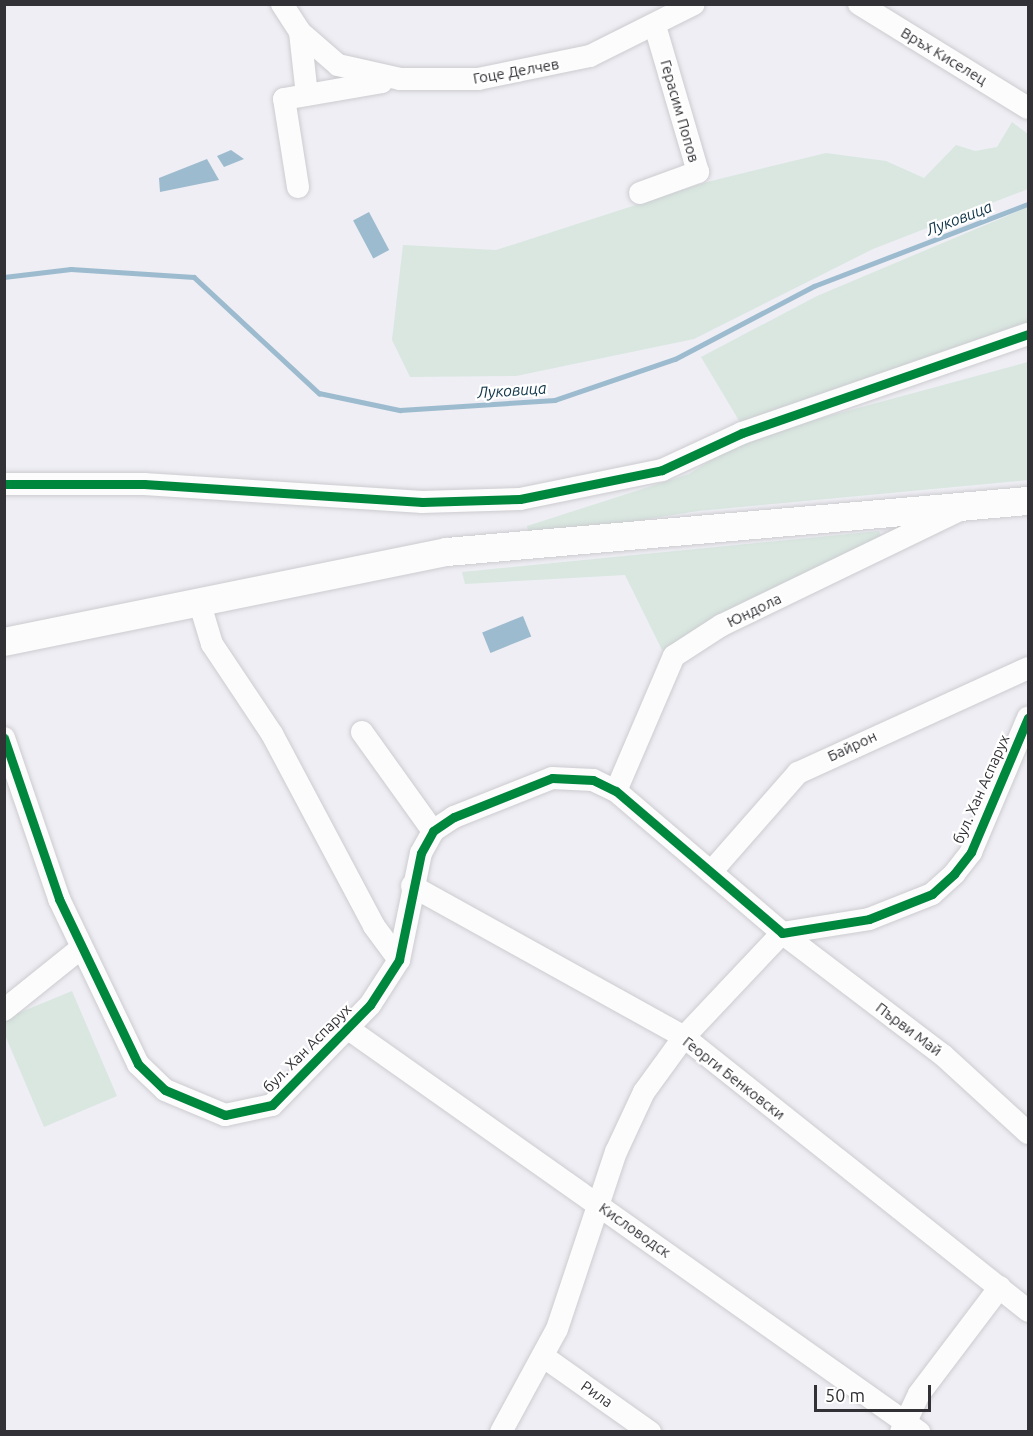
<!DOCTYPE html>
<html>
<head>
<meta charset="utf-8">
<style>
	body { margin:0 }
	#map { position:relative; width:1033px; height:1436px; overflow:hidden; background:#eeeef4; font-family:Ubuntu,sans-serif }
	div>[style] { position:absolute }
	.green>* { inset:0; background:#d9e7e0 }
	.water>* { inset:0; background:#9dbbce; transform-origin:0 0 }
	.stream>* { height:4.5px; margin:-2.25px; padding:0 2.25px; transform-origin:2.25px; border-radius:2.25px; background:#9dbbce }
	.roads { filter:drop-shadow(0 0 2px #ccccd0) drop-shadow(0 0 2px #ccccd0) }
	.minor>* { height:22px; margin:-11px; padding:0 11px; transform-origin:11px; border-radius:11px; background:#fcfcfd }
	.major>* { height:28px; margin:-14px; padding:0 14px; transform-origin:14px; border-radius:14px; background:#fcfcfd }
	.cycleway>* { height:9px; margin:-4.5px; padding:0 4.5px; transform-origin:4.5px; border-radius:4.5px; background:#00873e }
	span { translate:-50% -50%; white-space:nowrap; text-align:center; line-height:1.15; -webkit-text-stroke:4.5px #fff; paint-order:stroke }
	.street-label { font-size:15px; color:#313136 }
	.water-label { font-size:16px; color:#12374a; font-style:italic }
	.frame { position:absolute; inset:0; border:6px solid #313136; pointer-events:none }
	.scale { position:absolute; left:814px; top:1385px; width:117px; height:27px; box-sizing:border-box; border:3px solid #313136; border-top:0; padding-left:8px; font-size:18px; line-height:21px; white-space:nowrap; color:#313136; -webkit-text-stroke:4px #fff; paint-order:stroke }
</style>
</head>
<body>
<div id="map">
	<div class="green">
		<i style="clip-path:polygon(1012px 122px,1028px 134px,1028px 189px,873px 249px,694px 339px,516px 376px,410px 377px,392px 340px,403px 245px,496px 250px,707px 182px,826px 153px,886px 161px,924px 178px,956px 145px,975px 151px,997px 147px)"></i>
		<i style="clip-path:polygon(1028px 207px,1028px 328px,741px 424px,701px 357px,817px 296px)"></i>
		<i style="clip-path:polygon(1028px 362px,1028px 480px,698px 511px,529px 538px,527px 526px,689px 474px,747px 438px)"></i>
		<i style="clip-path:polygon(879px 531px,885px 545px,665px 656px,625px 575px,465px 584px,462px 572px)"></i>
		<i style="clip-path:polygon(72px 991px,117px 1096px,44px 1127px,5px 1035px,4px 1019px)"></i>
	</div>
	<div class="water">
		<i style="clip-path:polygon(231px 150px,244px 159px,224px 167px,217px 156px)"></i>
		<i style="clip-path:polygon(207px 159px,219px 180px,160px 192px,159px 178px)"></i>
		<i style="left:369px;top:212px;width:43px;height:18px;rotate:62deg"></i>
		<i style="left:523px;top:616px;width:22px;height:44px;rotate:68deg"></i>
	</div>
	<div class="stream">
		<i style="left:4px;top:277px;width:67px;rotate:-6.8deg"></i>
		<i style="left:71px;top:269px;width:123px;rotate:3.7deg"></i>
		<i style="left:194px;top:277px;width:171px;rotate:42.9deg"></i>
		<i style="left:319px;top:393px;width:83px;rotate:11.9deg"></i>
		<i style="left:400px;top:410px;width:155px;rotate:-3.7deg"></i>
		<i style="left:555px;top:400px;width:127px;rotate:-18.9deg"></i>
		<i style="left:675px;top:359px;width:157px;rotate:-27.7deg"></i>
		<i style="left:814px;top:286px;width:229px;rotate:-21deg"></i>
	</div>
	<div class="roads">
		<div class="minor">
			<i style="left:282px;top:4px;width:33px;rotate:57deg"></i>
			<i style="left:300px;top:32px;width:50px;rotate:41deg"></i>
			<i style="left:338px;top:65px;width:64px;rotate:12.7deg"></i>
			<i style="left:400px;top:79px;width:78px"></i>
			<i style="left:478px;top:79px;width:114px;rotate:-11.6deg"></i>
			<i style="left:590px;top:56px;width:116px;rotate:-26.6deg"></i>
			<i style="left:859px;top:4px;width:198px;rotate:31.6deg"></i>
			<i style="left:300px;top:32px;width:63px;rotate:83.7deg"></i>
			<i style="left:298px;top:187px;width:89px;rotate:-99deg"></i>
			<i style="left:284px;top:99px;width:99px;rotate:-9.8deg"></i>
			<i style="left:640px;top:193px;width:62px;rotate:-19.9deg"></i>
			<i style="left:698px;top:172px;width:152px;rotate:-106.4deg"></i>
			<i style="left:4px;top:484px;width:140px"></i>
			<i style="left:144px;top:484px;width:279px;rotate:3.7deg"></i>
			<i style="left:422px;top:502px;width:98px;rotate:-1.8deg"></i>
			<i style="left:520px;top:499px;width:145px;rotate:-11.5deg"></i>
			<i style="left:662px;top:470px;width:88px;rotate:-24.8deg"></i>
			<i style="left:742px;top:433px;width:303px;rotate:-19.1deg"></i>
			<i style="left:199px;top:601px;width:45px;rotate:73.2deg"></i>
			<i style="left:212px;top:644px;width:108px;rotate:56.3deg"></i>
			<i style="left:272px;top:734px;width:217px;rotate:62deg"></i>
			<i style="left:374px;top:926px;width:42px;rotate:53.7deg"></i>
			<i style="left:362px;top:732px;width:122px;rotate:54.4deg"></i>
			<i style="left:4px;top:738px;width:170px;rotate:71.1deg"></i>
			<i style="left:59px;top:899px;width:183px;rotate:64.4deg"></i>
			<i style="left:138px;top:1064px;width:37px;rotate:44deg"></i>
			<i style="left:165px;top:1090px;width:65px;rotate:22.6deg"></i>
			<i style="left:225px;top:1115px;width:48px;rotate:-12deg"></i>
			<i style="left:272px;top:1105px;width:140px;rotate:-45.6deg"></i>
			<i style="left:370px;top:1005px;width:54px;rotate:-57.2deg"></i>
			<i style="left:399px;top:960px;width:109px;rotate:-78.4deg"></i>
			<i style="left:421px;top:853px;width:25px;rotate:-61deg"></i>
			<i style="left:433px;top:831px;width:25px;rotate:-34deg"></i>
			<i style="left:454px;top:817px;width:105px;rotate:-21.7deg"></i>
			<i style="left:552px;top:778px;width:41px;rotate:2.8deg"></i>
			<i style="left:593px;top:780px;width:25px;rotate:26deg"></i>
			<i style="left:616px;top:791px;width:218px;rotate:40.5deg"></i>
			<i style="left:782px;top:933px;width:88px;rotate:-9.1deg"></i>
			<i style="left:869px;top:919px;width:68px;rotate:-21.6deg"></i>
			<i style="left:932px;top:894px;width:30px;rotate:-42deg"></i>
			<i style="left:954px;top:874px;width:28px;rotate:-52deg"></i>
			<i style="left:971px;top:852px;width:146px;rotate:-67deg"></i>
			<i style="left:616px;top:791px;width:147px;rotate:-66.8deg"></i>
			<i style="left:674px;top:656px;width:57px;rotate:-32.9deg"></i>
			<i style="left:722px;top:625px;width:262px;rotate:-25.8deg"></i>
			<i style="left:711px;top:872px;width:132px;rotate:-48.7deg"></i>
			<i style="left:798px;top:773px;width:253px;rotate:-24.5deg"></i>
			<i style="left:412px;top:886px;width:311px;rotate:29deg"></i>
			<i style="left:684px;top:1037px;width:440px;rotate:38.5deg"></i>
			<i style="left:4px;top:1010px;width:99px;rotate:-38.8deg"></i>
			<i style="left:350px;top:1030px;width:697px;rotate:35.24deg"></i>
			<i style="left:544px;top:1357px;width:130px;rotate:35.3deg"></i>
			<i style="left:501px;top:1432px;width:117px;rotate:-61.5deg"></i>
			<i style="left:557px;top:1329px;width:187px;rotate:-71.6deg"></i>
			<i style="left:616px;top:1152px;width:66px;rotate:-65deg"></i>
			<i style="left:644px;top:1092px;width:68px;rotate:-54deg"></i>
			<i style="left:684px;top:1037px;width:143px;rotate:-46.7deg"></i>
			<i style="left:782px;top:933px;width:203px;rotate:37.2deg"></i>
			<i style="left:944px;top:1056px;width:114px;rotate:42.5deg"></i>
			<i style="left:901px;top:1432px;width:42px;rotate:-64.7deg"></i>
			<i style="left:919px;top:1394px;width:134px;rotate:-52.9deg"></i>
		</div>
		<div class="major">
			<i style="left:4px;top:642px;width:452px;rotate:-11.5deg"></i>
			<i style="left:447px;top:552px;width:583px;rotate:-5.02deg"></i>
		</div>
	</div>
	<div class="cycleway">
		<i style="left:4px;top:484px;width:140px"></i>
		<i style="left:144px;top:484px;width:279px;rotate:3.7deg"></i>
		<i style="left:422px;top:502px;width:98px;rotate:-1.8deg"></i>
		<i style="left:520px;top:499px;width:145px;rotate:-11.5deg"></i>
		<i style="left:662px;top:470px;width:88px;rotate:-24.8deg"></i>
		<i style="left:742px;top:433px;width:303px;rotate:-19.1deg"></i>
		<i style="left:4px;top:738px;width:170px;rotate:71.1deg"></i>
		<i style="left:59px;top:899px;width:183px;rotate:64.4deg"></i>
		<i style="left:138px;top:1064px;width:37px;rotate:44deg"></i>
		<i style="left:165px;top:1090px;width:65px;rotate:22.6deg"></i>
		<i style="left:225px;top:1115px;width:48px;rotate:-12deg"></i>
		<i style="left:272px;top:1105px;width:140px;rotate:-45.6deg"></i>
		<i style="left:370px;top:1005px;width:54px;rotate:-57.2deg"></i>
		<i style="left:399px;top:960px;width:109px;rotate:-78.4deg"></i>
		<i style="left:421px;top:853px;width:25px;rotate:-61deg"></i>
		<i style="left:433px;top:831px;width:25px;rotate:-34deg"></i>
		<i style="left:454px;top:817px;width:105px;rotate:-21.7deg"></i>
		<i style="left:552px;top:778px;width:41px;rotate:2.8deg"></i>
		<i style="left:593px;top:780px;width:25px;rotate:26deg"></i>
		<i style="left:616px;top:791px;width:218px;rotate:40.5deg"></i>
		<i style="left:782px;top:933px;width:88px;rotate:-9.1deg"></i>
		<i style="left:869px;top:919px;width:68px;rotate:-21.6deg"></i>
		<i style="left:932px;top:894px;width:30px;rotate:-42deg"></i>
		<i style="left:954px;top:874px;width:28px;rotate:-52deg"></i>
		<i style="left:971px;top:852px;width:146px;rotate:-67deg"></i>
	</div>
	<div class="street-label">
		<span style="left:944px;top:56px;rotate:31deg">Връх Киселец</span>
		<span style="left:516px;top:71px;rotate:-10deg">Гоце Делчев</span>
		<span style="left:680px;top:111px;rotate:74deg">Герасим Попов</span>
		<span style="left:754px;top:610px;rotate:-26deg">Юндола</span>
		<span style="left:852px;top:746px;rotate:-25deg">Байрон</span>
		<span style="left:981px;top:789px;rotate:-66deg">бул. Хан Аспарух</span>
		<span style="left:909px;top:1029px;rotate:37deg">Първи Май</span>
		<span style="left:307px;top:1048px;rotate:-45deg">бул. Хан Аспарух</span>
		<span style="left:734px;top:1078px;rotate:38deg">Георги Бенковски</span>
		<span style="left:635px;top:1230px;rotate:35deg">Кисловодск</span>
		<span style="left:597px;top:1394px;rotate:35deg">Рила</span>
	</div>
	<div class="water-label">
		<span style="left:959px;top:218px;rotate:-21deg">Луковица</span>
		<span style="left:512px;top:390px;rotate:-4deg">Луковица</span>
	</div>
	<div class="frame"></div>
	<div class="scale">50 m</div>
</div>
</body>
</html>
